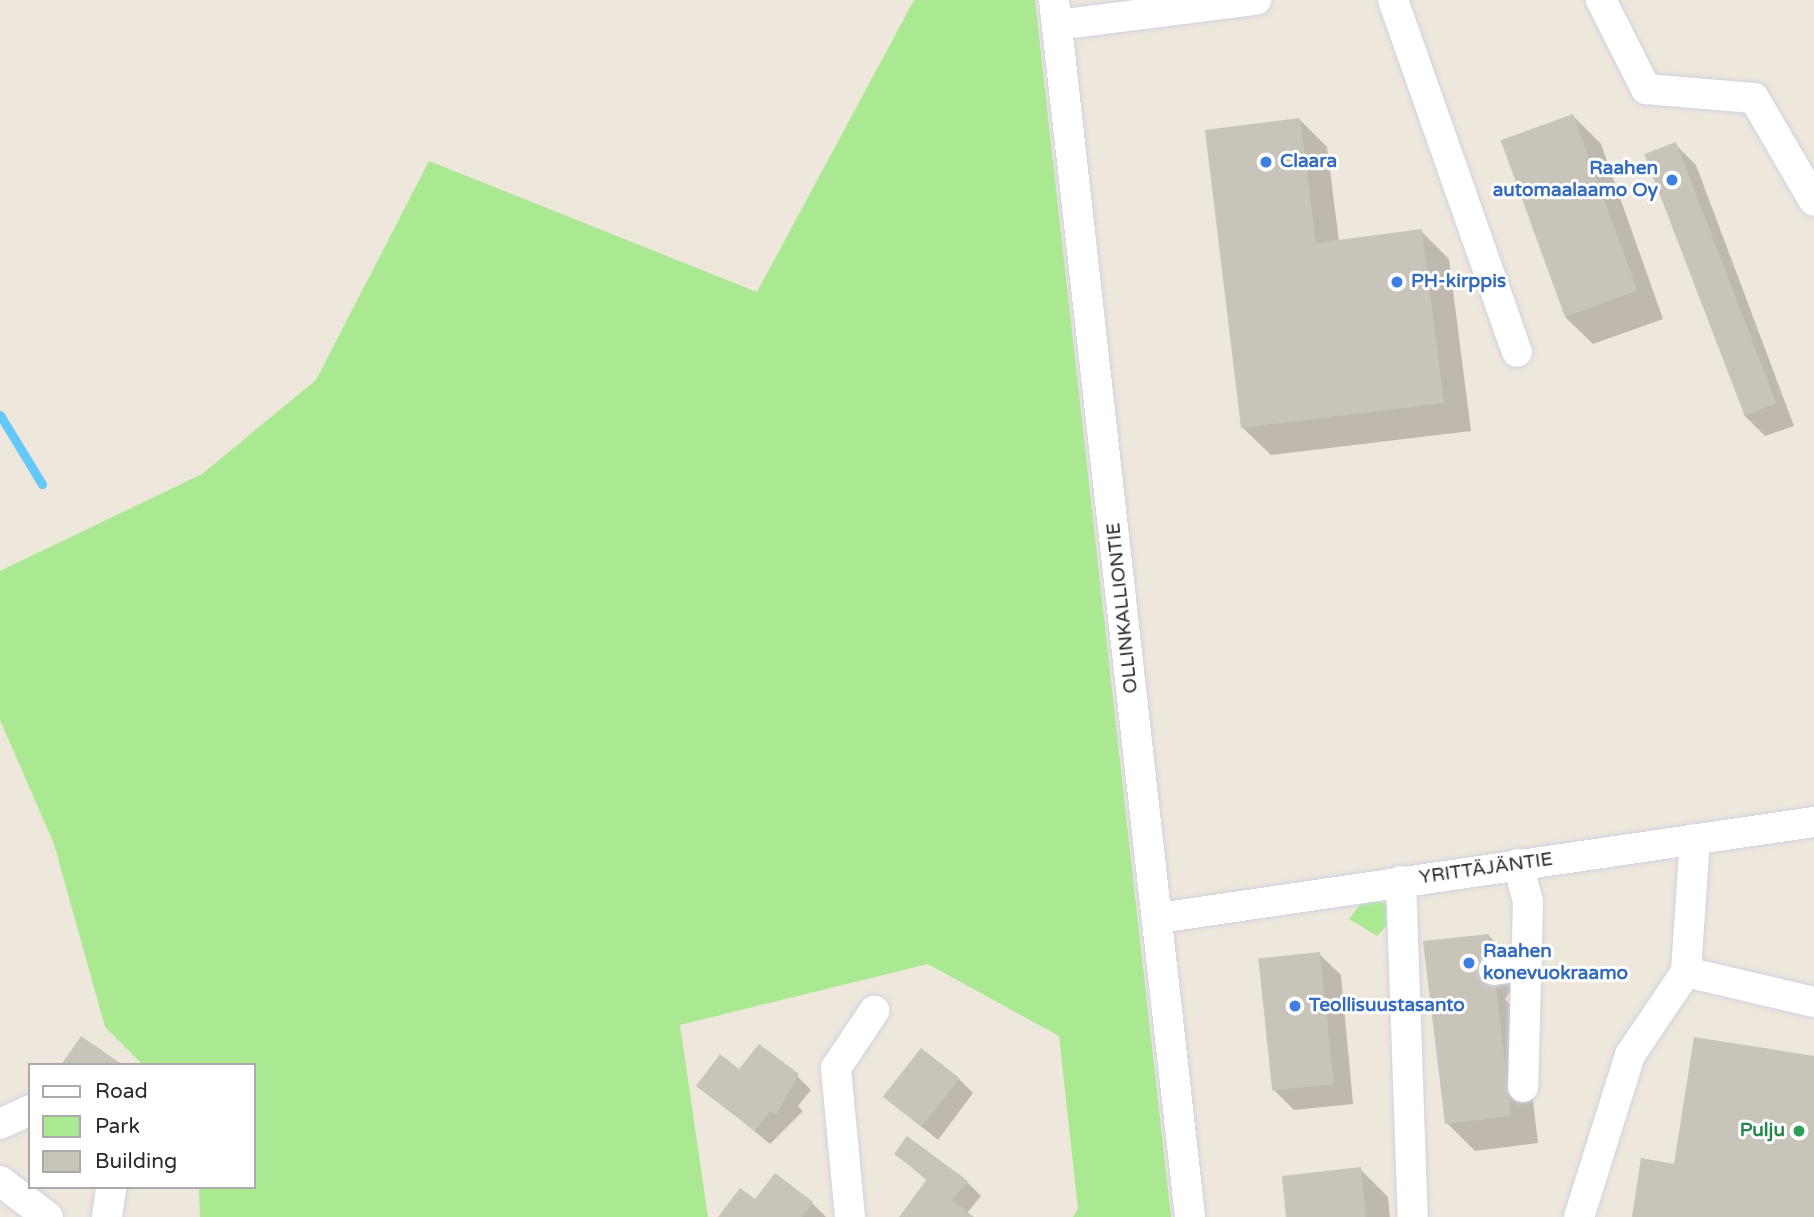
<!DOCTYPE html>
<html>
<head>
<meta charset="utf-8">
<style>
	body { margin:0 }
	#map { position:relative; width:1814px; height:1217px; overflow:hidden; background:#eee7db; font-family:"Varela Round",sans-serif }
	div>[style] { position:absolute }
	.green>* { inset:0; background:#aae992 }
	.shadow>* { inset:0; background:#0003 }
	.stream>* { height:9px; margin:-4.5px; padding:0 4.5px; transform-origin:4.5px; border-radius:4.5px; background:#64c8f9 }
	.building>* { inset:0; background:#c9c4ba; transform-origin:0 0 }
	.roads { filter:drop-shadow(0 0 2px #d0d2e4) drop-shadow(0 0 2px #d0d2e4) }
	.minor>* { height:30px; margin:-15px; padding:0 15px; transform-origin:15px; border-radius:15px; background:#fff }
	.dots>* { width:19px; height:19px; translate:-50% -50%; box-sizing:border-box; border:4px solid #fff; border-radius:50% }
	span { translate:-50% -50%; white-space:nowrap; text-align:center; line-height:1.15; -webkit-text-stroke:6px #fff; paint-order:stroke }
	.shop-label { font-size:19px; color:#366cbe; font-weight:700 }
	.left { translate:0 -50%; text-align:left }
	.right { translate:-100% -50%; text-align:right }
	.street-label { font-size:19px; color:#2a2a2a }
	.leisure-label { font-size:19px; color:#27864d; font-weight:700 }
	.legend { position:absolute; left:28px; top:1063px; width:228px; height:126px; box-sizing:border-box; background:#fff; border:2px solid #aaa; margin:0; padding:9px 12px; list-style:none; font-size:21px; color:#2a2a2a }
	.legend li { display:flex; align-items:center; gap:14px; height:35px }
	.legend b { width:35px; border:2px solid #aaa }
</style>
</head>
<body>
<div id="map">
	<div class="green">
		<i style="clip-path:polygon(914px 0,1035px 0,1171px 1217px,1073px 1217px,1078px 1209px,1059px 1036px,928px 964px,680px 1025px,708px 1217px,200px 1217px,199px 1187px,254px 1187px,254px 1065px,143px 1065px,105px 1027px,54px 844px,0 720px,0 571px,202px 474px,316px 380px,429px 161px,757px 292px)"></i>
		<i style="clip-path:polygon(1375px 900px,1387px 904px,1393px 919px,1377px 936px,1349px 919px,1361px 903px)"></i>
	</div>
	<div class="shadow">
		<i style="clip-path:polygon(1573px 116px,1601px 144px,1663px 319px,1593px 344px,1565px 317px)"></i>
		<i style="clip-path:polygon(1299px 119px,1327px 147px,1339px 241px,1421px 231px,1449px 259px,1471px 431px,1271px 455px,1243px 428px)"></i>
		<i style="clip-path:polygon(1675px 144px,1696px 165px,1794px 426px,1765px 436px,1744px 415px)"></i>
		<i style="clip-path:polygon(1488px 935px,1516px 963px,1518px 981px,1505px 999px,1523px 1017px,1538px 1143px,1475px 1151px,1447px 1123px,1425px 943px)"></i>
		<i style="clip-path:polygon(1319px 954px,1341px 975px,1353px 1104px,1294px 1110px,1273px 1089px)"></i>
		<i style="clip-path:polygon(740px 1072px,797px 1076px,811px 1090px,798px 1106px,803px 1111px,770px 1144px,698px 1085px)"></i>
		<i style="clip-path:polygon(959px 1079px,973px 1093px,938px 1140px,886px 1098px)"></i>
		<i style="clip-path:polygon(896px 1154px,967px 1182px,981px 1196px,967px 1213px,971px 1217px,915px 1217px,928px 1181px)"></i>
		<i style="clip-path:polygon(1360px 1169px,1388px 1197px,1390px 1217px,1288px 1217px)"></i>
		<i style="clip-path:polygon(755px 1201px,812px 1203px,826px 1217px,721px 1217px)"></i>
	</div>
	<div class="stream">
		<i style="left:0;top:415px;width:81px;rotate:58.7deg"></i>
	</div>
	<div class="building">
		<i style="left:1573px;top:114px;width:188px;height:77px;rotate:70deg"></i>
		<i style="clip-path:polygon(1300px 118px,1316px 243px,1422px 229px,1444px 403px,1241px 428px,1205px 130px)"></i>
		<i style="left:1676px;top:142px;width:280px;height:34px;rotate:69deg"></i>
		<i style="clip-path:polygon(1489px 934px,1491px 953px,1477px 972px,1496px 987px,1511px 1116px,1445px 1124px,1423px 941px)"></i>
		<i style="left:1320px;top:952px;width:133px;height:62px;rotate:84deg"></i>
		<i style="clip-path:polygon(81px 1036px,123px 1065px,61px 1065px)"></i>
		<i style="clip-path:polygon(1694px 1037px,1814px 1056px,1814px 1217px,1632px 1217px,1641px 1158px,1674px 1164px)"></i>
		<i style="clip-path:polygon(759px 1044px,799px 1074px,776px 1115px,770px 1111px,755px 1131px,696px 1086px,720px 1054px,739px 1069px)"></i>
		<i style="left:921px;top:1048px;width:49px;height:62px;rotate:38deg"></i>
		<i style="clip-path:polygon(907px 1136px,968px 1181px,952px 1200px,974px 1217px,899px 1217px,927px 1179px,894px 1154px)"></i>
		<i style="clip-path:polygon(1361px 1167px,1366px 1217px,1286px 1217px,1282px 1176px)"></i>
		<i style="clip-path:polygon(775px 1173px,813px 1202px,802px 1217px,718px 1217px,740px 1188px,755px 1199px)"></i>
	</div>
	<div class="roads">
		<div class="minor">
			<i style="left:1054px;top:0;width:1225px;rotate:83.62deg"></i>
			<i style="left:1393px;top:0;width:373px;rotate:70.6deg"></i>
			<i style="left:1601px;top:0;width:100px;rotate:63.2deg"></i>
			<i style="left:1646px;top:89px;width:108px;rotate:4.8deg"></i>
			<i style="left:1754px;top:98px;width:119px;rotate:59.8deg"></i>
			<i style="left:1057px;top:25px;width:201px;rotate:-7.2deg"></i>
			<i style="left:1695px;top:839px;width:133px;rotate:93.9deg"></i>
			<i style="left:1686px;top:972px;width:131px;rotate:13.2deg"></i>
			<i style="left:1518px;top:864px;width:39px;rotate:75deg"></i>
			<i style="left:1528px;top:902px;width:185px;rotate:91.5deg"></i>
			<i style="left:1401px;top:881px;width:336px;rotate:88deg"></i>
			<i style="left:1159px;top:918px;width:662px;rotate:-8.34deg"></i>
			<i style="left:1494px;top:970px;width:33px;rotate:-9deg"></i>
			<i style="left:0;top:1124px;width:33px;rotate:-25deg"></i>
			<i style="left:0;top:1181px;width:60px;rotate:36.9deg"></i>
			<i style="left:107px;top:1217px;width:30px;rotate:-82deg"></i>
			<i style="left:850px;top:1217px;width:150px;rotate:-95.4deg"></i>
			<i style="left:836px;top:1068px;width:69px;rotate:-56.3deg"></i>
			<i style="left:1579px;top:1217px;width:170px;rotate:-72.5deg"></i>
			<i style="left:1630px;top:1055px;width:100px;rotate:-56deg"></i>
		</div>
	</div>
	<div class="dots">
		<i style="left:1266px;top:162px;background:#3f7fe0"></i>
		<i style="left:1672px;top:180px;background:#3f7fe0"></i>
		<i style="left:1397px;top:282px;background:#3f7fe0"></i>
		<i style="left:1469px;top:963px;background:#3f7fe0"></i>
		<i style="left:1295px;top:1006px;background:#3f7fe0"></i>
		<i style="left:1799px;top:1131px;background:#2e9e5b"></i>
	</div>
	<div class="shop-label">
		<span class="left" style="left:1280px;top:162px">Claara</span>
		<span class="right" style="left:1658px;top:180px">Raahen<br>automaalaamo Oy</span>
		<span class="left" style="left:1411px;top:282px">PH-kirppis</span>
		<span class="left" style="left:1483px;top:963px">Raahen<br>konevuokraamo</span>
		<span class="left" style="left:1309px;top:1006px">Teollisuustasanto</span>
	</div>
	<div class="street-label">
		<span style="left:1123px;top:608px;rotate:-96deg">OLLINKALLIONTIE</span>
		<span style="left:1486px;top:869px;rotate:-8deg">YRITTÄJÄNTIE</span>
	</div>
	<div class="leisure-label">
		<span class="right" style="left:1785px;top:1131px">Pulju</span>
	</div>
	<ul class="legend">
	<li><b style="height:9px;background:#fff"></b>Road</li>
	<li><b style="height:19px;background:#aae992"></b>Park</li>
	<li><b style="height:19px;background:#c9c4ba"></b>Building</li>
	</ul>
</div>
</body>
</html>
